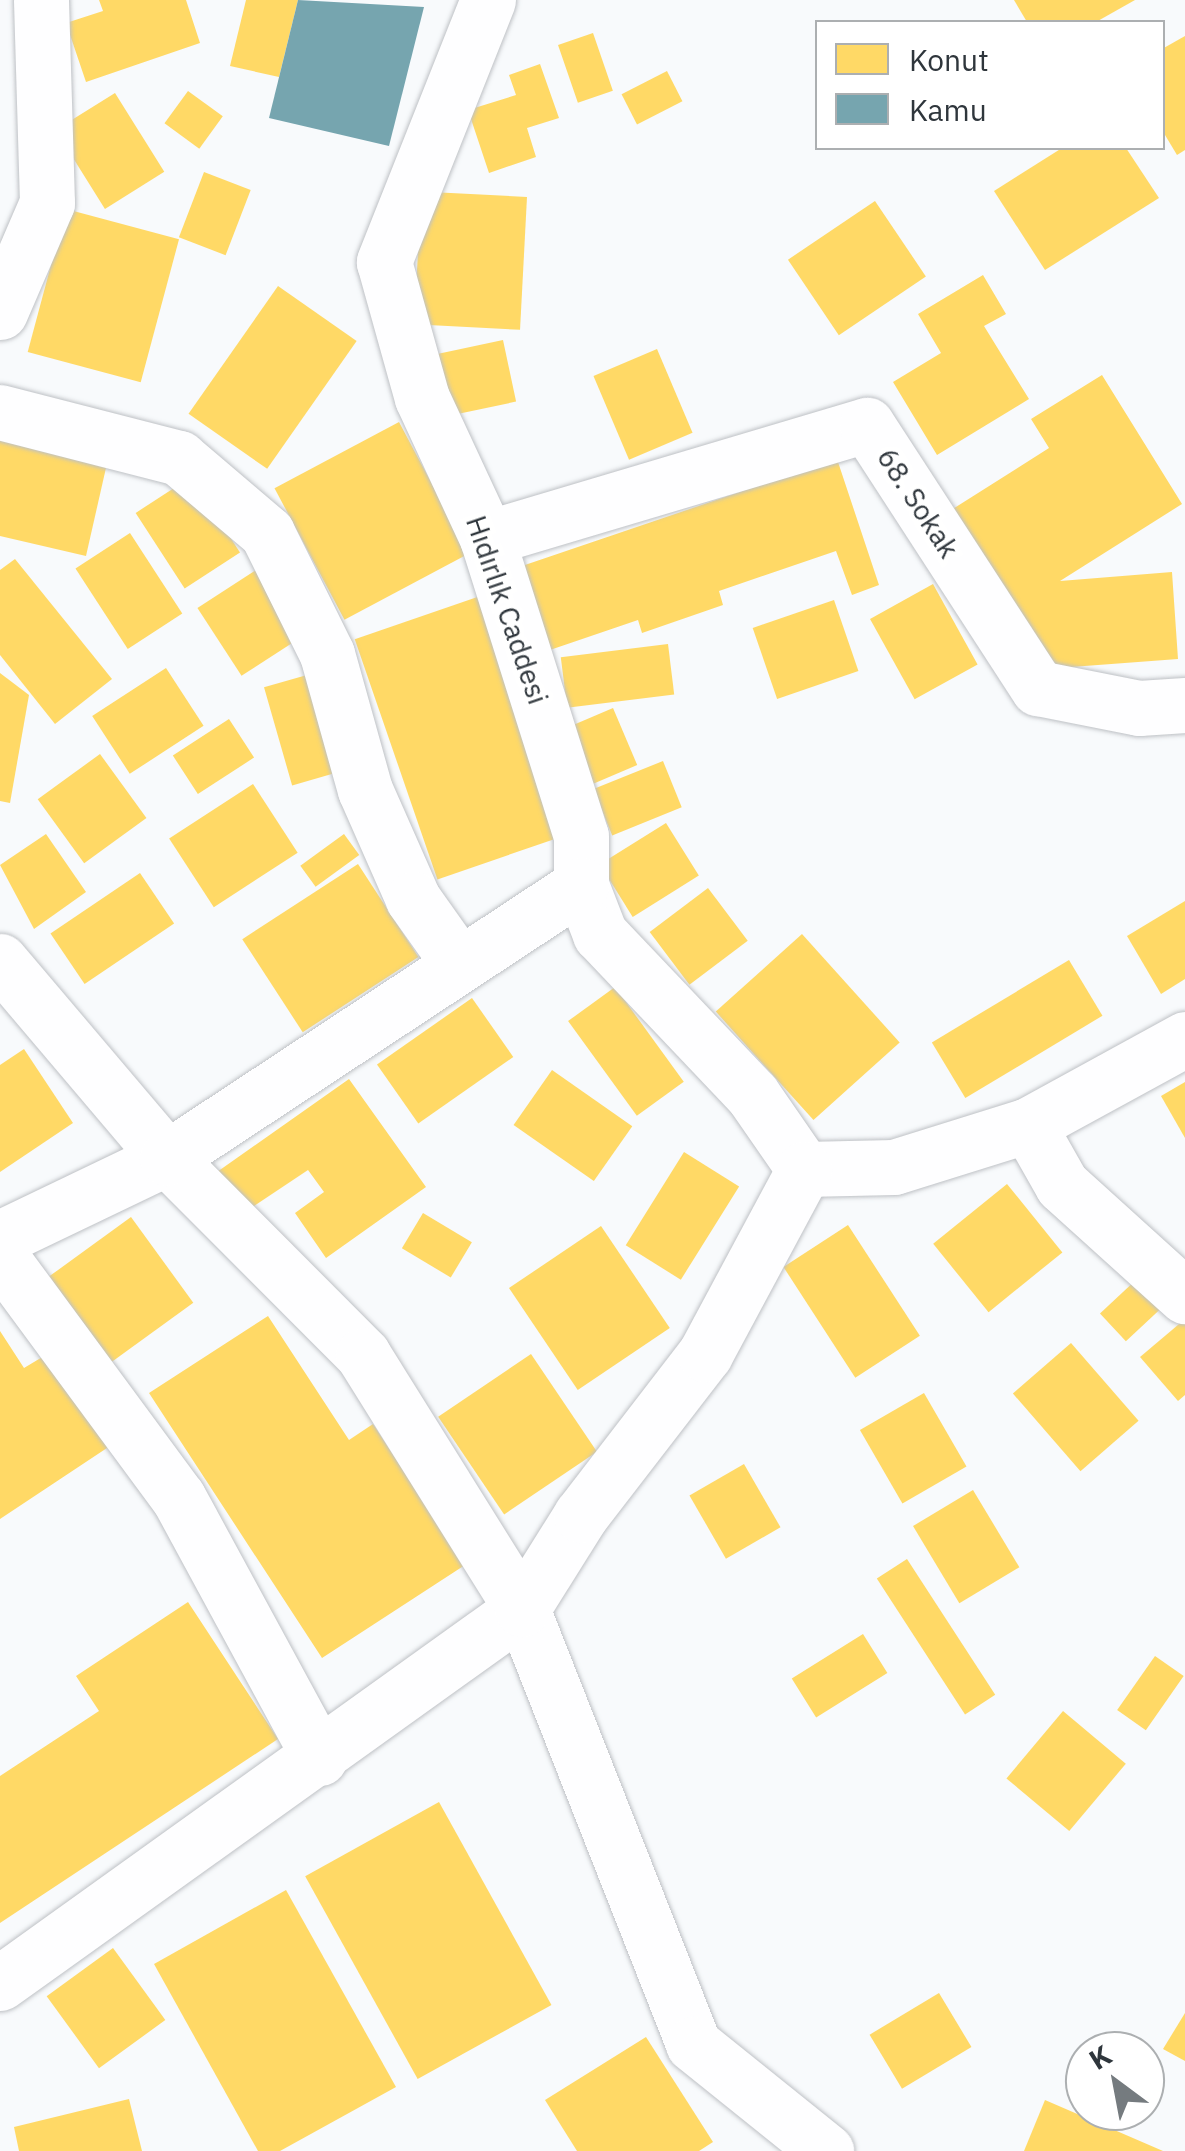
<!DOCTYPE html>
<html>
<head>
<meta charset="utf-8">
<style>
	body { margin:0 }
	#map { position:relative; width:1185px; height:2151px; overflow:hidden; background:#f8fafc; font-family:"IBM Plex Sans",sans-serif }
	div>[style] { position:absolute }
	.homes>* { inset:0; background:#ffd966; transform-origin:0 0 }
	.public>* { inset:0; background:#76a5af }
	.roads { filter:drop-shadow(0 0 2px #bec1c5) drop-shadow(0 0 2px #bec1c5) }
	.street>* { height:55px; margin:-27.5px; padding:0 27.5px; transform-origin:27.5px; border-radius:27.5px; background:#fefeff }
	span { translate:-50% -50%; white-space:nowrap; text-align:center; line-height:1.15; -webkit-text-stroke:10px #fff; paint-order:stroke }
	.street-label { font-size:28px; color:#2f363c }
	.legend { position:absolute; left:815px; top:20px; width:350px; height:130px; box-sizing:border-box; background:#fff; border:2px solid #acafb1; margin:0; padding:12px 18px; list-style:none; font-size:30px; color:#2f363c }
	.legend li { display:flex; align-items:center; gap:20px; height:50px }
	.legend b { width:50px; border:2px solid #acafb1 }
	.north { position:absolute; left:1065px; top:2031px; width:100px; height:100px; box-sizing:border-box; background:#fff; border:2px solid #acafb1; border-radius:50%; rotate:328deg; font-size:28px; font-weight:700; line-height:40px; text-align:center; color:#2f363c }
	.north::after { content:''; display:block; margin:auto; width:35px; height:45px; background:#757b7f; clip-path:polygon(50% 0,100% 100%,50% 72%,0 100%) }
</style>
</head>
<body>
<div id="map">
	<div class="homes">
		<i style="clip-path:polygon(99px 0,186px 0,200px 43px,86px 82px,66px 23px,103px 11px)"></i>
		<i style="clip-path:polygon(246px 0,298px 0,279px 77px,230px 66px)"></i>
		<i style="clip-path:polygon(1014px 0,1135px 0,1096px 22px,1027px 22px)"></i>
		<i style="left:593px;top:33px;width:61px;height:37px;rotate:71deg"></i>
		<i style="clip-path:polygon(1185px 36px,1185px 150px,1177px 155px,1162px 130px,1162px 49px)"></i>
		<i style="clip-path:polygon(540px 64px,559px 118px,527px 128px,536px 157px,489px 173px,468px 110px,516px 95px,509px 75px)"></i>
		<i style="left:667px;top:71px;width:34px;height:51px;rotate:63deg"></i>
		<i style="left:188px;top:91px;width:43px;height:40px;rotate:36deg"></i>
		<i style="left:115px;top:93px;width:93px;height:70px;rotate:58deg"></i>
		<i style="clip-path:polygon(1062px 148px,1126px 148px,1159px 198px,1045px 270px,994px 191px)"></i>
		<i style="left:204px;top:172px;width:50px;height:70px;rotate:21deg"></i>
		<i style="left:527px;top:197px;width:133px;height:106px;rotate:93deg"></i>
		<i style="left:875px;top:201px;width:91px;height:105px;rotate:56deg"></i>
		<i style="left:66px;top:209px;width:117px;height:148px;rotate:15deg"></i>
		<i style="clip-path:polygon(983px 275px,1006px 314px,984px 326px,1029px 399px,937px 455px,893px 382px,941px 353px,918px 314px)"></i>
		<i style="left:278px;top:286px;width:96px;height:156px;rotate:35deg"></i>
		<i style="left:503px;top:340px;width:63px;height:66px;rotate:78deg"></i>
		<i style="left:657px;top:349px;width:91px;height:69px;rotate:67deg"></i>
		<i style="clip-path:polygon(1102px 375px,1182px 504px,1060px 581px,1172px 572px,1178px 659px,1058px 668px,948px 512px,1049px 448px,1031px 419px)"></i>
		<i style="left:399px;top:422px;width:149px;height:141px;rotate:62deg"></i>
		<i style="clip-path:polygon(0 434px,108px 459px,86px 556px,0 536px)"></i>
		<i style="clip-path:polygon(837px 459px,879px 585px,852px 595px,836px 551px,719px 591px,723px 605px,642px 633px,638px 620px,547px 651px,519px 567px)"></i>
		<i style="left:191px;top:477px;width:90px;height:66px;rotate:57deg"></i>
		<i style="left:130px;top:533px;width:96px;height:65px;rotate:57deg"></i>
		<i style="clip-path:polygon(15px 559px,112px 679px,55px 724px,0 655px,0 570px)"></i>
		<i style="left:262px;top:566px;width:81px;height:77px;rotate:57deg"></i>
		<i style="left:933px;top:584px;width:92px;height:72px;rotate:61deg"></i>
		<i style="left:489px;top:593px;width:254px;height:142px;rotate:71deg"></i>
		<i style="left:834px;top:600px;width:75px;height:86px;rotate:71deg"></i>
		<i style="left:668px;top:644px;width:51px;height:108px;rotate:83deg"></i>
		<i style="left:166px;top:668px;width:69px;height:88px;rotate:57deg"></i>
		<i style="clip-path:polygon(0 673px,29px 695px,10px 803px,0 801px)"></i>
		<i style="left:314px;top:673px;width:102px;height:52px;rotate:74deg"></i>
		<i style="left:613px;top:708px;width:62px;height:49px;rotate:67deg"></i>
		<i style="left:229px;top:719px;width:46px;height:67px;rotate:57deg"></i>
		<i style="left:100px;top:754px;width:79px;height:77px;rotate:54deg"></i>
		<i style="left:663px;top:761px;width:50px;height:75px;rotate:68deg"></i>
		<i style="left:253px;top:784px;width:82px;height:100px;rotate:57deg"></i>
		<i style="left:666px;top:823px;width:62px;height:78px;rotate:58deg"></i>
		<i style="clip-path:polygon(46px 834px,86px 892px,34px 929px,0 865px)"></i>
		<i style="left:344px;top:834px;width:26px;height:54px;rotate:54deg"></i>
		<i style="left:358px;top:864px;width:111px;height:138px;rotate:57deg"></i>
		<i style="left:140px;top:873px;width:61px;height:108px;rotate:56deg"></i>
		<i style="left:708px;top:888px;width:66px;height:73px;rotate:53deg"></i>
		<i style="clip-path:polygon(1185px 901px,1185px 979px,1161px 994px,1127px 936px)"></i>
		<i style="left:802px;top:934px;width:146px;height:116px;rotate:48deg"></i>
		<i style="left:1069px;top:960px;width:65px;height:160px;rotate:59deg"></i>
		<i style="left:615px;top:987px;width:117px;height:58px;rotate:54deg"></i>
		<i style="left:472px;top:998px;width:72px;height:116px;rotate:55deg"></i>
		<i style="clip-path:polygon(24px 1049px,73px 1123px,0 1172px,0 1065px)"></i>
		<i style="left:552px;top:1070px;width:98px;height:67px;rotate:35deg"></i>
		<i style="clip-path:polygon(349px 1079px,426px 1187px,326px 1258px,295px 1213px,324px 1192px,308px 1170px,245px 1212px,217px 1172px)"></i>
		<i style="clip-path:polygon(1185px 1082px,1185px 1138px,1161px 1096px)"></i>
		<i style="left:684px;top:1152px;width:65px;height:110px;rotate:32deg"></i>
		<i style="left:1007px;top:1184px;width:88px;height:95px;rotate:51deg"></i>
		<i style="left:423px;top:1213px;width:57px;height:41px;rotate:31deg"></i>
		<i style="left:131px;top:1217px;width:106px;height:101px;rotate:54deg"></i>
		<i style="left:848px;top:1225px;width:132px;height:77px;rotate:57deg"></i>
		<i style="left:601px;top:1226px;width:123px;height:111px;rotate:56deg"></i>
		<i style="left:1138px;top:1278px;width:38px;height:52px;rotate:47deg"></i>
		<i style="clip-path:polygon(268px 1316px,349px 1440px,373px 1424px,465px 1565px,322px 1658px,149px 1393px)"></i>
		<i style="clip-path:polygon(1185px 1319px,1185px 1395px,1178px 1401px,1140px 1357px)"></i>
		<i style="clip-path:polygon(0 1331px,24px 1368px,49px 1353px,110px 1446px,0 1519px)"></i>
		<i style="left:1071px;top:1343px;width:103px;height:77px;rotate:49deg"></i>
		<i style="left:531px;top:1354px;width:118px;height:112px;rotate:56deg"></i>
		<i style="left:924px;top:1393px;width:85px;height:74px;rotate:60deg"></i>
		<i style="left:744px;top:1464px;width:73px;height:63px;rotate:60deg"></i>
		<i style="left:973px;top:1490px;width:90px;height:70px;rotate:59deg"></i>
		<i style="left:907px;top:1559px;width:162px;height:36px;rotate:57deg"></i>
		<i style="clip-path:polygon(188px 1602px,278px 1739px,0 1923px,0 1776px,99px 1711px,76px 1676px)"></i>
		<i style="left:863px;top:1634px;width:46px;height:84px;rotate:58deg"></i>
		<i style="left:1155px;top:1656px;width:35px;height:66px;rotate:35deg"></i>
		<i style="left:1063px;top:1711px;width:82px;height:88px;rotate:40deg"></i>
		<i style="left:439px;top:1802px;width:232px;height:153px;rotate:61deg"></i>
		<i style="clip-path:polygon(286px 1890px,396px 2087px,280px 2151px,258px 2151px,154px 1964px)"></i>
		<i style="left:113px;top:1948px;width:89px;height:82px;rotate:54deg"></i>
		<i style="left:939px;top:1993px;width:63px;height:81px;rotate:59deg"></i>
		<i style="clip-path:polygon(1185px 2013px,1185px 2061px,1163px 2049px)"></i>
		<i style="clip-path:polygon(646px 2037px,713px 2142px,699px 2151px,577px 2151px,545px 2100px)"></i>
		<i style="clip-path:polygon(129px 2099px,142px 2151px,19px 2151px,14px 2127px)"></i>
		<i style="clip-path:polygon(1045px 2100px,1163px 2151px,1024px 2151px)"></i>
	</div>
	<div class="public">
		<i style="clip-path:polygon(298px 0,424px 7px,389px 146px,269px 118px)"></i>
	</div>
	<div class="roads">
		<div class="street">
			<i style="left:488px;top:0;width:282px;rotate:111.7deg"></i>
			<i style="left:384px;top:262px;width:141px;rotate:74.4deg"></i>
			<i style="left:422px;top:398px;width:154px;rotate:65.1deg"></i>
			<i style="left:487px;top:538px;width:312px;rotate:72.5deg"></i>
			<i style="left:581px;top:836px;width:49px;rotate:90deg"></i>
			<i style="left:581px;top:885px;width:53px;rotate:68.8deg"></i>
			<i style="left:600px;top:934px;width:221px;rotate:46.5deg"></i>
			<i style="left:752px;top:1094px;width:91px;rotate:55.3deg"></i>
			<i style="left:0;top:312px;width:119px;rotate:-66.7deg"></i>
			<i style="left:47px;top:203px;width:203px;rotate:-91.7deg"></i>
			<i style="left:0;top:412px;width:185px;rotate:14.4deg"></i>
			<i style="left:179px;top:458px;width:116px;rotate:40.4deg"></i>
			<i style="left:267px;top:533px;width:135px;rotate:63.6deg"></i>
			<i style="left:327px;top:654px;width:141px;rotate:74.4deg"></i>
			<i style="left:365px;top:790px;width:119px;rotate:66.2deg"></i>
			<i style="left:413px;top:899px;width:80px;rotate:54.7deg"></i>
			<i style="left:487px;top:538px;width:396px;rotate:-16.6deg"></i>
			<i style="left:867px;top:425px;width:314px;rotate:57deg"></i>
			<i style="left:1038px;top:688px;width:103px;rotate:11.2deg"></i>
			<i style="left:1139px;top:708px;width:46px;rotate:-3.7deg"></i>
			<i style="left:0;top:961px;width:258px;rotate:49.7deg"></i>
			<i style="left:167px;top:1158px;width:278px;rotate:45.1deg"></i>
			<i style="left:363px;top:1355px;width:300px;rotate:58deg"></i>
			<i style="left:522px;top:1609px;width:467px;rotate:68.5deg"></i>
			<i style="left:693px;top:2044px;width:171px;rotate:38.8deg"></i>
			<i style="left:1028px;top:1125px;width:69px;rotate:60.5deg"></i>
			<i style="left:1062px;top:1185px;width:166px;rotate:42.1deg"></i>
			<i style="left:804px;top:1169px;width:90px;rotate:-1.3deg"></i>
			<i style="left:894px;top:1167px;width:140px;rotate:-17.4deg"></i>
			<i style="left:1028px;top:1125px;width:179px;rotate:-28.7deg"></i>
			<i style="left:0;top:1238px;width:185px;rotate:-25.6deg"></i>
			<i style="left:167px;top:1158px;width:496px;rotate:-33.4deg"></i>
			<i style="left:0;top:1256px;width:300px;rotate:53.6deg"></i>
			<i style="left:178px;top:1497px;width:297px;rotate:61.5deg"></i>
			<i style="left:0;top:1983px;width:642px;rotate:-35.62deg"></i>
			<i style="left:522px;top:1609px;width:111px;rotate:-57.9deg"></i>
			<i style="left:581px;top:1515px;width:203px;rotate:-52.4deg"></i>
			<i style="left:705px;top:1354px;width:210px;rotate:-61.8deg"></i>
		</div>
	</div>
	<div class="street-label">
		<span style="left:918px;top:503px;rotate:57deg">68. Sokak</span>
		<span style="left:507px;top:610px;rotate:71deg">Hıdırlık Caddesi</span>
	</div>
	<ul class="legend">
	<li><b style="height:28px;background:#ffd966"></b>Konut</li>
	<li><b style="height:28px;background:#76a5af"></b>Kamu</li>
	</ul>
	<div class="north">K</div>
</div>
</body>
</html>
